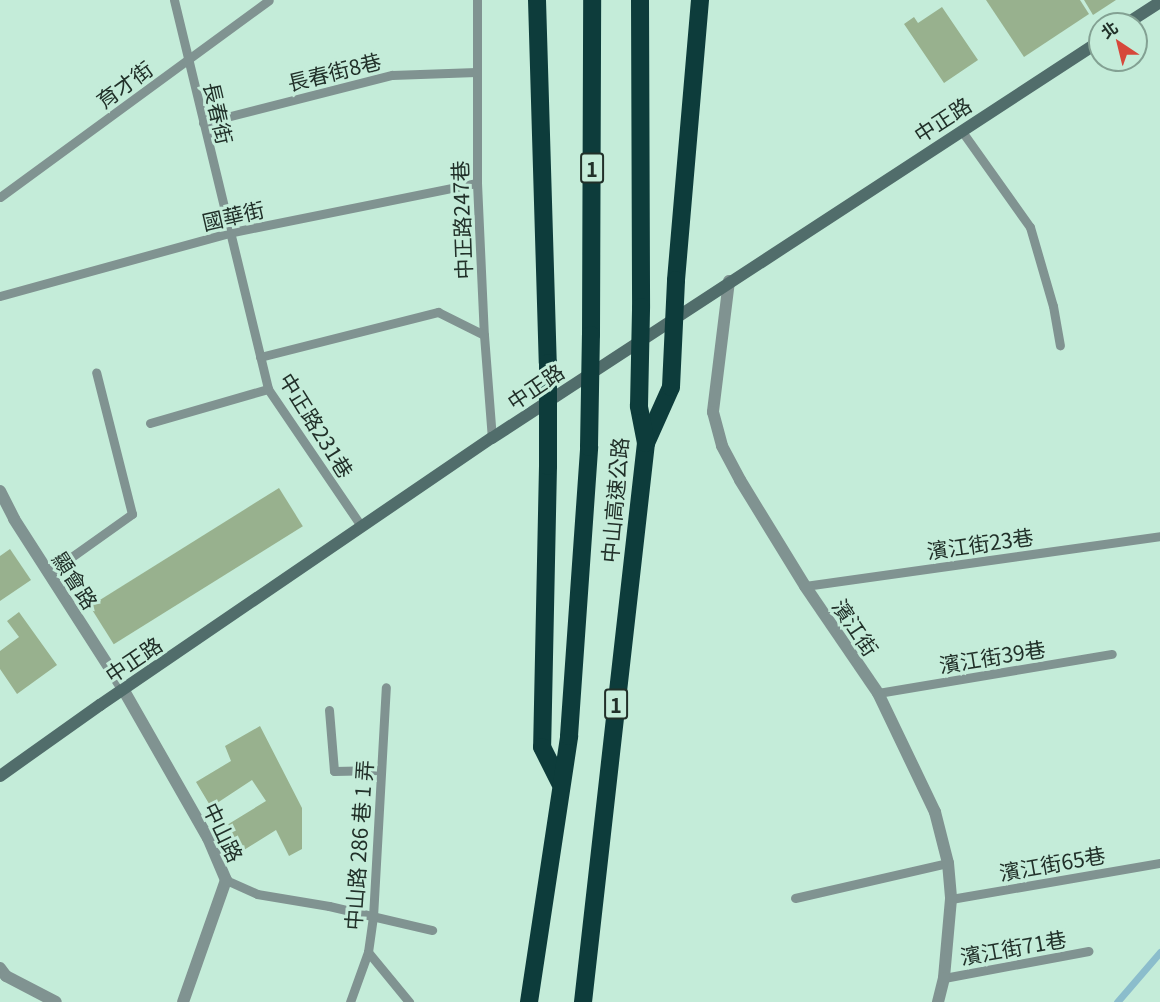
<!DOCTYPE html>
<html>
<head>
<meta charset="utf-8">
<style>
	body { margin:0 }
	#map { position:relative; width:1160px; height:1002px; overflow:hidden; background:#c4ecd9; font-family:Georgia,"Noto Sans TC",serif }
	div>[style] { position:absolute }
	.stream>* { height:7px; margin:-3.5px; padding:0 3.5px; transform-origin:3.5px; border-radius:3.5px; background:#8bbdcc }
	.building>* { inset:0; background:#98b18e; transform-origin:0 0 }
	.service>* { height:9px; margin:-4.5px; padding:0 4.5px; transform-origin:4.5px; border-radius:4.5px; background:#809391 }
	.minor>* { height:12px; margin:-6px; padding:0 6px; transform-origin:6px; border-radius:6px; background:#809391 }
	.secondary>* { height:12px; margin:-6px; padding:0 6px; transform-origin:6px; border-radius:6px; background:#516d6b }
	.motorway>* { height:18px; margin:-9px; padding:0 9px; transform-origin:9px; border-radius:9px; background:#0d3c3b }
	.motorway-bridge>* { height:18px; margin:-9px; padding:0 9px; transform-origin:9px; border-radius:9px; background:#0d3c3b }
	span { translate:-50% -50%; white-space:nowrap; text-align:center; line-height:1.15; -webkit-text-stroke:6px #c4ecd9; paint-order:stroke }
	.shield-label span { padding:2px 4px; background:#c4ecd9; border:2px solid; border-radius:4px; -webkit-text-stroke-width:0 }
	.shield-label { font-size:20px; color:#213029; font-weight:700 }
	.street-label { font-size:21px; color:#213029 }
	.north { position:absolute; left:1088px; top:12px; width:60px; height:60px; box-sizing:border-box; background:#c4ecd9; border:2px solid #83a193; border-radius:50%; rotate:325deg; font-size:16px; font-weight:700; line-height:24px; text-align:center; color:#213029 }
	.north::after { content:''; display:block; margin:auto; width:21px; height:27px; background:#d6483b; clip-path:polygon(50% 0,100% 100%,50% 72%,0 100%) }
</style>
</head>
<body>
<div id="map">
	<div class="stream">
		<i style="left:1117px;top:1002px;width:66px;rotate:-49.3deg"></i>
	</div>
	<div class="building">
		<i style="clip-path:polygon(986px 0,1080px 0,1089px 14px,1024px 57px)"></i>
		<i style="clip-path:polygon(1084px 0,1116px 0,1093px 15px)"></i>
		<i style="clip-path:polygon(942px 7px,978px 60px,944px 83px,904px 24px,914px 17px,918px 23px)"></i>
		<i style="left:279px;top:488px;width:45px;height:223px;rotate:58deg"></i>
		<i style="clip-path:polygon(10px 549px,31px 580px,0 601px,0 556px)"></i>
		<i style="clip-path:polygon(19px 612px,57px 665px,17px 694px,0 669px,0 651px,19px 637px,7px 621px)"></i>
		<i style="clip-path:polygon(260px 726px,302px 808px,302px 849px,289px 856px,276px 830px,239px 853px,222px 828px,266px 801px,252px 780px,211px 807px,196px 782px,231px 761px,225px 746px)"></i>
	</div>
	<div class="service">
		<i style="left:174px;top:0;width:400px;rotate:76.4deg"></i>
		<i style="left:268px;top:389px;width:166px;rotate:55.8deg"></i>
		<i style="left:477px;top:0;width:183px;rotate:90deg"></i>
		<i style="left:477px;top:183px;width:152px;rotate:87.4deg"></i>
		<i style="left:484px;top:335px;width:103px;rotate:85.6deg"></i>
		<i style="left:203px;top:123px;width:195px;rotate:-14.3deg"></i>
		<i style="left:392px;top:75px;width:84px;rotate:-2deg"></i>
		<i style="left:961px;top:130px;width:119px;rotate:54.6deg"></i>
		<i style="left:1030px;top:227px;width:82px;rotate:73.8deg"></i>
		<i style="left:1053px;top:306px;width:40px;rotate:80deg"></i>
		<i style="left:0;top:197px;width:333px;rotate:-36.2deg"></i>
		<i style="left:0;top:296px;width:237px;rotate:-15.4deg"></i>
		<i style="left:228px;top:233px;width:254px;rotate:-11.4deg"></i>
		<i style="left:260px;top:357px;width:184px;rotate:-14.2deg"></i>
		<i style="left:438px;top:312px;width:51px;rotate:26.6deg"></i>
		<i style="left:150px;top:423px;width:123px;rotate:-16.1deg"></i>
		<i style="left:49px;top:573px;width:102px;rotate:-35.4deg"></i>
		<i style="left:132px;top:514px;width:146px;rotate:-104.2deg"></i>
		<i style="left:805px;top:586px;width:359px;rotate:-8deg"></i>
		<i style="left:878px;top:693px;width:237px;rotate:-9.5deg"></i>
		<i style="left:329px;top:710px;width:61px;rotate:85.3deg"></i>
		<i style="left:334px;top:771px;width:47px;rotate:-1.2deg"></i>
		<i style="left:226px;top:880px;width:34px;rotate:24deg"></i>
		<i style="left:257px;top:894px;width:73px;rotate:9.5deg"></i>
		<i style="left:329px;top:906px;width:106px;rotate:13.1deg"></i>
		<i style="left:795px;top:898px;width:157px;rotate:-12.9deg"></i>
		<i style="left:951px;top:899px;width:212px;rotate:-9.8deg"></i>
		<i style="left:368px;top:952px;width:65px;rotate:50.6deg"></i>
		<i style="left:944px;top:978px;width:147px;rotate:-10.6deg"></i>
		<i style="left:350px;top:1002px;width:53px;rotate:-70.2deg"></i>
		<i style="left:368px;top:952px;width:35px;rotate:-82deg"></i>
		<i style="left:373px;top:917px;width:230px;rotate:-86.8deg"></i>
	</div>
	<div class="minor">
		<i style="left:729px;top:281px;width:132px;rotate:97deg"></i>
		<i style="left:713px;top:412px;width:35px;rotate:75deg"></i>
		<i style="left:722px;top:446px;width:38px;rotate:62deg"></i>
		<i style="left:740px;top:480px;width:124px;rotate:58.5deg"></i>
		<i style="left:805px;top:586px;width:130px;rotate:55.7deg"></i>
		<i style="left:878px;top:693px;width:132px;rotate:64.4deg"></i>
		<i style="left:935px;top:812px;width:53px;rotate:75.7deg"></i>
		<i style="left:948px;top:863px;width:36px;rotate:85deg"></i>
		<i style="left:951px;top:899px;width:79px;rotate:95.1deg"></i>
		<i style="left:944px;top:978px;width:25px;rotate:104deg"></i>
		<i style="left:0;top:491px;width:31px;rotate:63deg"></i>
		<i style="left:14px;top:519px;width:202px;rotate:57.3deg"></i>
		<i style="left:123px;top:689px;width:172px;rotate:60.3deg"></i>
		<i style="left:208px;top:838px;width:46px;rotate:66.8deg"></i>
		<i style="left:226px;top:880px;width:129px;rotate:109.4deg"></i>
		<i style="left:0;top:968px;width:10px;rotate:53deg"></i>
		<i style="left:6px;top:976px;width:56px;rotate:27.5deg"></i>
	</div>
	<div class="secondary">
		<i style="left:1126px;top:24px;width:40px;rotate:-32.9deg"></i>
		<i style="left:0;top:776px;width:123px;rotate:-35.4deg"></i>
		<i style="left:100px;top:705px;width:474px;rotate:-34.3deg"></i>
		<i style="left:492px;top:438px;width:726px;rotate:-33.14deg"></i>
	</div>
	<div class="motorway">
		<i style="left:537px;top:0;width:363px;rotate:88.3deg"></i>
		<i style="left:640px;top:0;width:307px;rotate:89.8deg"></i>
		<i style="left:676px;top:280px;width:281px;rotate:-85.1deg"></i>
		<i style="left:591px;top:335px;width:335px;rotate:-89.8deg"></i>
		<i style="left:646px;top:443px;width:61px;rotate:-65.9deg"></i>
		<i style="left:548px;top:466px;width:281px;rotate:91.2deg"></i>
		<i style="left:542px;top:747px;width:40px;rotate:63.4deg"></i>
		<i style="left:529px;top:1002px;width:269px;rotate:-81.4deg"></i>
		<i style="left:569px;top:736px;width:290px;rotate:-86deg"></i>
		<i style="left:583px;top:1002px;width:563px;rotate:-83.57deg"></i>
		<i style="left:646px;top:443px;width:38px;rotate:-101deg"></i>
	</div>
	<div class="motorway-bridge">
		<i style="left:548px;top:363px;width:103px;rotate:90deg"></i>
		<i style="left:671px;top:387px;width:107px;rotate:-87.3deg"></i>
		<i style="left:639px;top:406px;width:99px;rotate:-88.8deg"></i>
		<i style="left:589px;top:447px;width:112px;rotate:-89deg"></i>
	</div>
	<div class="shield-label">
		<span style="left:592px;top:168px">1</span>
		<span style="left:616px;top:704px">1</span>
	</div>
	<div class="street-label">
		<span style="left:334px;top:71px;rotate:-14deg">長春街8巷</span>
		<span style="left:124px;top:84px;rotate:-36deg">育才街</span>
		<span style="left:219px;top:113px;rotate:77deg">長春街</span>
		<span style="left:942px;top:119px;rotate:-33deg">中正路</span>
		<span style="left:233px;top:215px;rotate:-13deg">國華街</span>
		<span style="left:461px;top:220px;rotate:-92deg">中正路247巷</span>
		<span style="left:535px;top:386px;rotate:-34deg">中正路</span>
		<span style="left:317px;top:425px;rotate:58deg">中正路231巷</span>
		<span style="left:614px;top:500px;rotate:-85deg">中山高速公路</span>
		<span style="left:980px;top:543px;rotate:-8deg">濱江街23巷</span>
		<span style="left:76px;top:580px;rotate:57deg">顯會路</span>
		<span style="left:856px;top:627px;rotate:56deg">濱江街</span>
		<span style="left:992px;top:656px;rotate:-9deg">濱江街39巷</span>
		<span style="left:133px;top:659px;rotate:-34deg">中正路</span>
		<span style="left:224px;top:832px;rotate:64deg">中山路</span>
		<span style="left:358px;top:845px;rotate:-86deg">中山路 286 巷 1 弄</span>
		<span style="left:1052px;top:863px;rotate:-10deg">濱江街65巷</span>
		<span style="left:1013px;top:947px;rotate:-10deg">濱江街71巷</span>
	</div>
	<div class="north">北</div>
</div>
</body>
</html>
